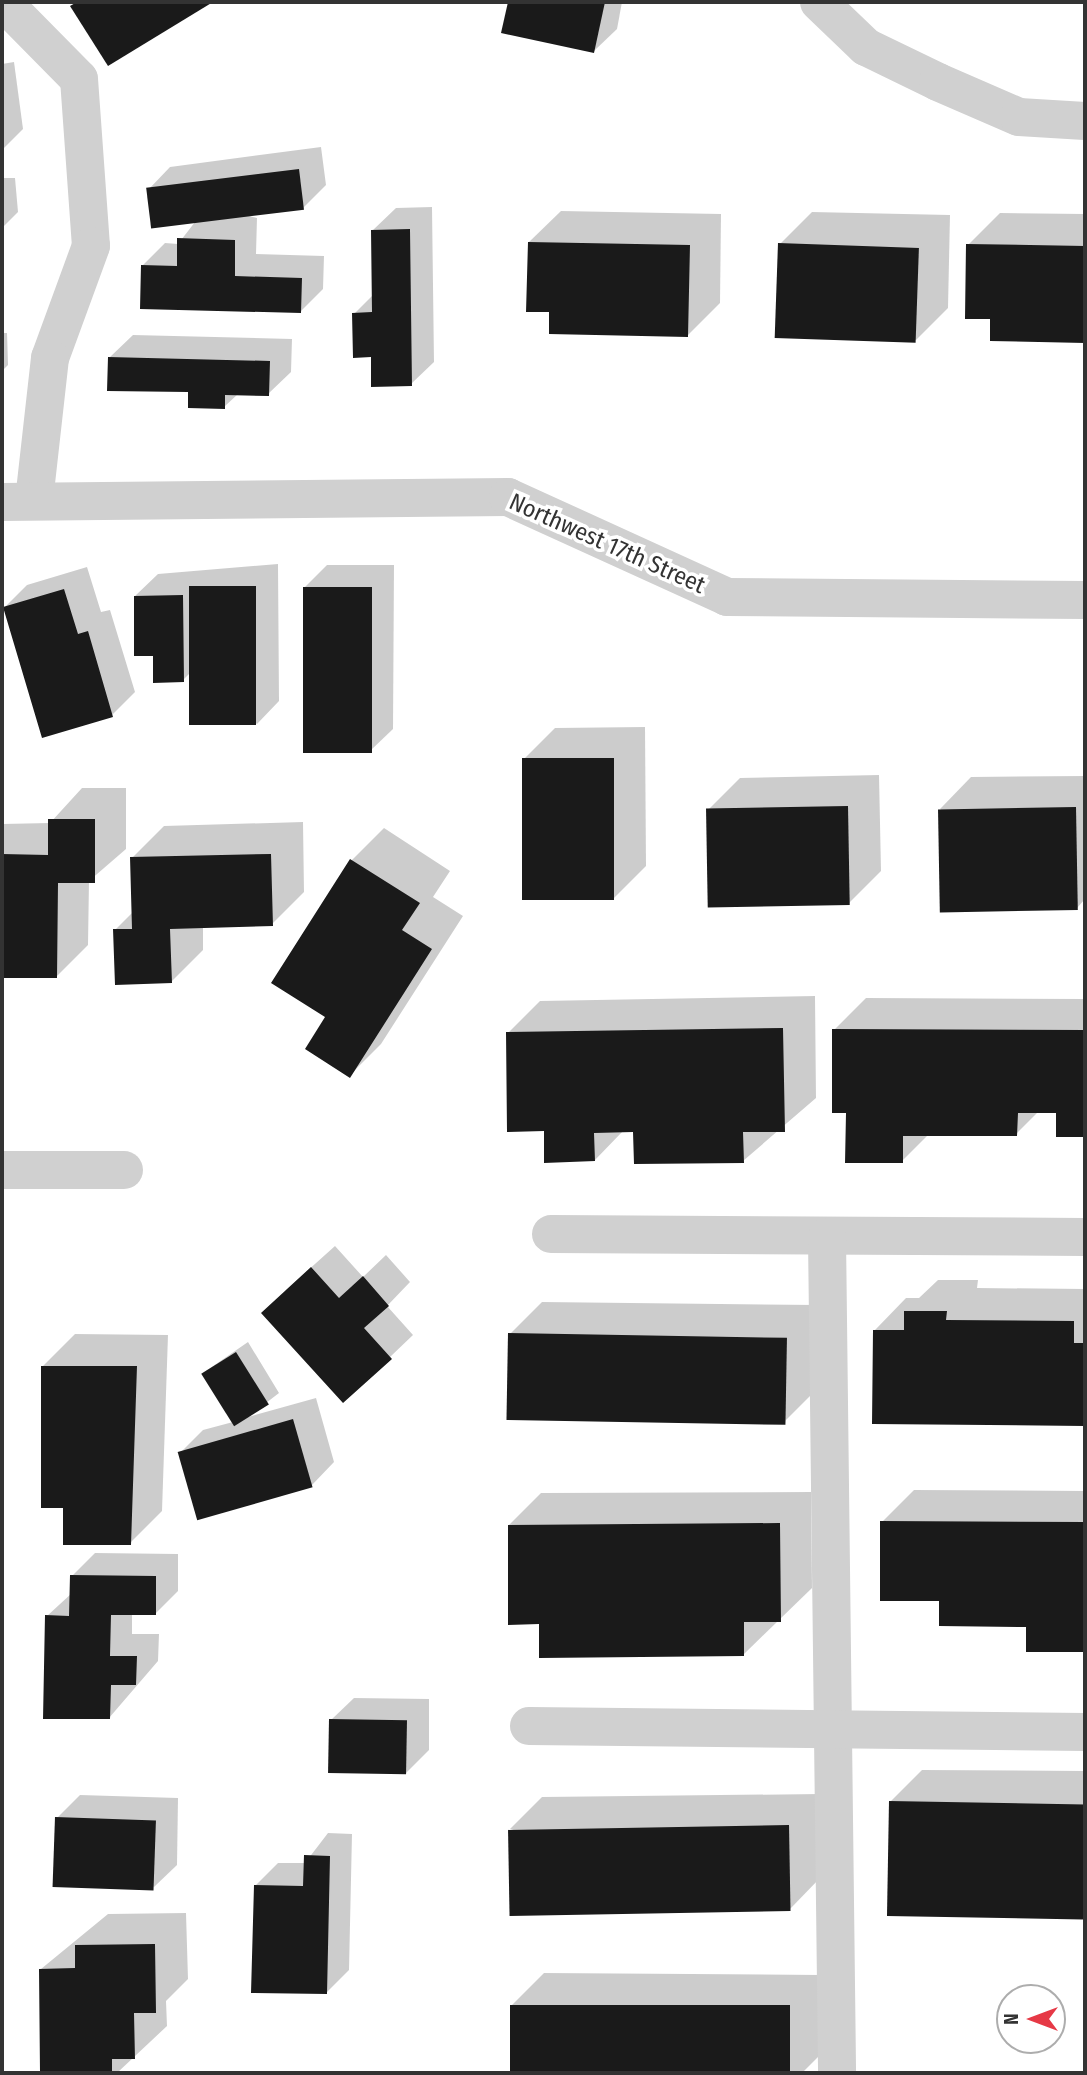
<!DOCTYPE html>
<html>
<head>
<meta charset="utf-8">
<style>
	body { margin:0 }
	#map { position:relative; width:1087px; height:2075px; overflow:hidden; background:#fff; font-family:"Fira Sans Condensed",sans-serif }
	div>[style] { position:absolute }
	.shadow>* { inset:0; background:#0003 }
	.building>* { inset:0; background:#1a1a1a; transform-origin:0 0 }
	.minor>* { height:38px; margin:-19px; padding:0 19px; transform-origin:19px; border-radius:19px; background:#d0d0d0 }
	span { translate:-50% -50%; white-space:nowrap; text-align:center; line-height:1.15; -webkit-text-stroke:7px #fff; paint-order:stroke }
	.street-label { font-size:24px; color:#333 }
	.frame { position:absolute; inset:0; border:4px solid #333; pointer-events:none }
	.north { position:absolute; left:996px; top:1984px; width:70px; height:70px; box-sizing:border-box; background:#fff; border:2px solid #adadad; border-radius:50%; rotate:270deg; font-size:19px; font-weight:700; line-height:28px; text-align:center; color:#333 }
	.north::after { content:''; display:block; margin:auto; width:24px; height:32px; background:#e63946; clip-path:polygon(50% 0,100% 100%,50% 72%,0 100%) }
</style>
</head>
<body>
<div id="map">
	<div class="shadow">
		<i style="clip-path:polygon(77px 2px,209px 2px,109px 64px,73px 6px)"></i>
		<i style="clip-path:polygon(510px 2px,622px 2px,617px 29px,594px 51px,503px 32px)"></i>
		<i style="clip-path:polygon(14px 62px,23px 129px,2px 150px,2px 64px)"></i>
		<i style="clip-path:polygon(321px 147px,326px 185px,303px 208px,245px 215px,257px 218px,256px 254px,324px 256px,323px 289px,301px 311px,142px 266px,165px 243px,178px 244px,195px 222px,148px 190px,170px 167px)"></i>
		<i style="clip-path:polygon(2px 178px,15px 178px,18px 212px,2px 228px)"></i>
		<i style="clip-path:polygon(432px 207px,434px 362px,411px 384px,354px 314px,374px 294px,373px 230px,396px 208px)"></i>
		<i style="clip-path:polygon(561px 211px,721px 214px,720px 303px,688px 335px,551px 311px,529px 242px)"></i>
		<i style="clip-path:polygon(812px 212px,950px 215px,948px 308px,916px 340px,780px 244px)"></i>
		<i style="clip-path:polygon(1000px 213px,1085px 214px,1085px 341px,992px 340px,992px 318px,968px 245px)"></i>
		<i style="clip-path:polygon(2px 333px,7px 333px,8px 365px,2px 371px)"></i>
		<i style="clip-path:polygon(133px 335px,292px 339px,291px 372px,268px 394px,238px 394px,224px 407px,110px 357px)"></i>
		<i style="clip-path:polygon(278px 564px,279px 701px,257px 724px,192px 671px,183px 680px,155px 654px,135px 596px,158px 574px)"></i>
		<i style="clip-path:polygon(327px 565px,394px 565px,393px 729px,370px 751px,305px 587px)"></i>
		<i style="clip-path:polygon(87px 567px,101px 612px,110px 610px,135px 692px,112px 715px,43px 736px,5px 607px,27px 585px)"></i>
		<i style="clip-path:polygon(645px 727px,646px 866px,614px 898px,523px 760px,555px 728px)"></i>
		<i style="clip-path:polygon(879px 775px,881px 871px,849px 903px,708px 810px,740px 778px)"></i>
		<i style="clip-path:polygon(1085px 776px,1085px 899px,1077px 908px,940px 809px,971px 777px)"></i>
		<i style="clip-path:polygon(82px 788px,126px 788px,126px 849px,89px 881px,88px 945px,56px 977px,2px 976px,2px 824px,50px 823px)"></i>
		<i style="clip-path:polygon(303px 822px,304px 892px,272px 924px,203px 926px,203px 950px,171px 982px,115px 930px,133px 912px,132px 858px,164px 826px)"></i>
		<i style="clip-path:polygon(384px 828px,450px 871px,433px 897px,463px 916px,381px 1044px,349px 1076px,327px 1017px,273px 983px,352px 860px)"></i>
		<i style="clip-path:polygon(815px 996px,816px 1098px,743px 1161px,635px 1130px,623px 1131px,595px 1160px,545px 1129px,508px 1033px,540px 1001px)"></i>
		<i style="clip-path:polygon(866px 998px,1085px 999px,1085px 1135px,1058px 1135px,1058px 1111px,1039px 1111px,1016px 1134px,929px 1134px,902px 1161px,847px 1112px,834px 1030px)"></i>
		<i style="clip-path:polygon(335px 1246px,363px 1277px,386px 1255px,410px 1282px,387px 1306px,413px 1335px,390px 1357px,286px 1290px)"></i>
		<i style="clip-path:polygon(938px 1280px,978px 1280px,977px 1288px,1085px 1289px,1085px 1424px,874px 1423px,875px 1330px,906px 1298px,919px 1298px)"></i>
		<i style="clip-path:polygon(542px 1302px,818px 1305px,817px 1389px,785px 1421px,510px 1334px)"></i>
		<i style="clip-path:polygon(75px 1334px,168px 1335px,162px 1511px,130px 1543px,65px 1506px,43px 1366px)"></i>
		<i style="clip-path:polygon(248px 1342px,279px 1393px,248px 1417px,316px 1398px,334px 1462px,312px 1485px,180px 1453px,203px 1430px,233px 1422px,203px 1373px)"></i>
		<i style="clip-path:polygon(914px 1490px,1085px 1491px,1085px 1650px,1027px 1650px,1028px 1625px,940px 1599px,882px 1522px)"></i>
		<i style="clip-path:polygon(811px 1492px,812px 1588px,743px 1655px,509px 1525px,541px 1493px)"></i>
		<i style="clip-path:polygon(95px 1553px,178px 1554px,178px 1591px,155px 1614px,132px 1613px,132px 1634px,159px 1634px,158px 1661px,109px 1718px,47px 1616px,72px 1593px,72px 1576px)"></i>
		<i style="clip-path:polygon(354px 1698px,429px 1699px,429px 1750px,406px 1773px,331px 1720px)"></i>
		<i style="clip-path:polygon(922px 1770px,1085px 1771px,1085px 1916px,889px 1915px,890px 1802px)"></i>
		<i style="clip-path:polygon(820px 1794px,821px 1877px,790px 1909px,510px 1829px,542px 1797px)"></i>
		<i style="clip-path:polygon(80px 1795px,178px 1798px,177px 1865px,154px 1887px,57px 1818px)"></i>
		<i style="clip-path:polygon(328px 1833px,352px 1834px,349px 1970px,326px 1993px,256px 1885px,278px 1863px,305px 1863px)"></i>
		<i style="clip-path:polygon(186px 1913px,188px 1979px,166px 2001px,167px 2026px,117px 2073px,42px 2073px,41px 1969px,108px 1914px)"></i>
		<i style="clip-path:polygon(544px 1973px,821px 1975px,821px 2054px,802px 2073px,512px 2073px,512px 2005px)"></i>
	</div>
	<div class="building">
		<i style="clip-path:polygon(77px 2px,213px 2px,108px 66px,70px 6px)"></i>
		<i style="clip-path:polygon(508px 2px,605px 2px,594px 53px,501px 33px)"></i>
		<i style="left:299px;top:169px;width:41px;height:154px;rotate:83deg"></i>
		<i style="clip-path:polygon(410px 229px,412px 386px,371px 387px,371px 357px,353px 358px,352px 313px,372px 312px,371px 230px)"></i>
		<i style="clip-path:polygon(177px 238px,235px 240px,235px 276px,302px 278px,301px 313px,140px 309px,141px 265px,177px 266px)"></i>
		<i style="clip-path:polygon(528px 242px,690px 245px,688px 337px,549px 334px,549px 312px,526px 312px)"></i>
		<i style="left:778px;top:243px;width:141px;height:95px;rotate:2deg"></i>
		<i style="clip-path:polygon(966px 244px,1085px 246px,1085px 343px,990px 341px,990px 319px,965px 319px)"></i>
		<i style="clip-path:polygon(108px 357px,270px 361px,269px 396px,225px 395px,225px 409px,188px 408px,188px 392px,107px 391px)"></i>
		<i style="left:256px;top:586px;width:139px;height:67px;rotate:90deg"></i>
		<i style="left:303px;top:587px;width:69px;height:166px"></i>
		<i style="clip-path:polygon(64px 589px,78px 634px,88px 631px,113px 717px,42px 738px,3px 607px)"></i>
		<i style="clip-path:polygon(183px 595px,184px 682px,153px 683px,153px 656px,134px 656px,134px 596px)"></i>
		<i style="left:614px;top:758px;width:142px;height:92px;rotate:90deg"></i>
		<i style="left:848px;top:806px;width:99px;height:142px;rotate:89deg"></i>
		<i style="left:1076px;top:807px;width:103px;height:138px;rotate:89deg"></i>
		<i style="clip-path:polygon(48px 819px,95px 819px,95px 883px,58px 883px,57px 978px,2px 978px,2px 854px,48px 855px)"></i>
		<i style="clip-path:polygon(271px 854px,273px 926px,170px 929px,172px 983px,115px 985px,113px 929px,132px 929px,130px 857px)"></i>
		<i style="clip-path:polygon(350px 859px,420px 903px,402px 930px,432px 949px,350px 1078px,305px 1049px,325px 1017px,271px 983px)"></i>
		<i style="clip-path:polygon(783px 1028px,785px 1132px,743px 1132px,744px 1163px,634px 1164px,633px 1132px,594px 1133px,595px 1161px,544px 1163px,544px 1131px,507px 1132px,506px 1032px)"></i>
		<i style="clip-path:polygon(832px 1029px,1085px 1030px,1085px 1137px,1056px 1137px,1056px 1113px,1018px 1113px,1017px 1136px,903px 1136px,903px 1163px,845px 1163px,846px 1113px,832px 1113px)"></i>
		<i style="clip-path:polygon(311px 1267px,339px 1298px,363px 1276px,389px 1306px,364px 1328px,392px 1359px,343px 1403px,261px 1313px)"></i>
		<i style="clip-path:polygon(904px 1311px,947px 1311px,946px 1320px,1074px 1321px,1074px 1343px,1085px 1343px,1085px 1426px,872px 1424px,873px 1330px,904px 1330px)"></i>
		<i style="left:508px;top:1333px;width:279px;height:87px;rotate:1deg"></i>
		<i style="left:236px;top:1352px;width:62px;height:41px;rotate:58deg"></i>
		<i style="clip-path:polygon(41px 1366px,137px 1366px,131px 1545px,63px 1545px,63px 1508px,41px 1508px)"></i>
		<i style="left:293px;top:1419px;width:71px;height:120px;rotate:74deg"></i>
		<i style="clip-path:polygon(880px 1521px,1085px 1522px,1085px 1652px,1026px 1652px,1026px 1627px,939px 1626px,939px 1601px,880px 1601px)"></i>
		<i style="clip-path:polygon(780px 1523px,781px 1622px,744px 1622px,744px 1656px,539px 1658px,539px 1624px,508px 1625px,508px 1525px)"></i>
		<i style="clip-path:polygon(70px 1575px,156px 1576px,156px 1615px,111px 1615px,110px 1656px,137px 1656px,136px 1685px,111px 1685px,110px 1719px,43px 1719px,45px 1615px,69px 1616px)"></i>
		<i style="left:329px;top:1719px;width:78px;height:54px;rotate:1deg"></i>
		<i style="left:889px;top:1801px;width:196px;height:115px;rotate:1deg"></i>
		<i style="left:55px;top:1817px;width:101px;height:70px;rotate:2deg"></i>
		<i style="left:789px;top:1825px;width:86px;height:281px;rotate:89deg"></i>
		<i style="clip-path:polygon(304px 1855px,330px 1856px,327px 1994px,251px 1993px,254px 1885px,303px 1886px)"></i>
		<i style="clip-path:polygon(155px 1944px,156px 2013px,134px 2013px,135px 2059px,112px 2059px,112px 2073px,40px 2073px,39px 1969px,75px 1968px,75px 1945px)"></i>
		<i style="left:510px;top:2005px;width:280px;height:68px"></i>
	</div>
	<div class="minor">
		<i style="left:3px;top:2px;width:108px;rotate:45.4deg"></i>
		<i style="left:79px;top:79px;width:167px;rotate:85.9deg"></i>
		<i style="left:91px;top:246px;width:119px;rotate:110.1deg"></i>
		<i style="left:50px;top:358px;width:144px;rotate:96.4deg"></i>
		<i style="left:819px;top:2px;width:65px;rotate:43.8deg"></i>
		<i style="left:866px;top:47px;width:80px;rotate:25.9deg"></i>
		<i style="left:938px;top:82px;width:88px;rotate:23.4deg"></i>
		<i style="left:1019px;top:117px;width:66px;rotate:3.5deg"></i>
		<i style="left:2px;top:502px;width:506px;rotate:-0.57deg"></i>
		<i style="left:508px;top:497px;width:241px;rotate:24.5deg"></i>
		<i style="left:727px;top:597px;width:358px;rotate:0.5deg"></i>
		<i style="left:2px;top:1170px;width:122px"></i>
		<i style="left:551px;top:1234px;width:534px;rotate:0.32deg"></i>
		<i style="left:827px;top:1237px;width:836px;rotate:89.31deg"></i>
		<i style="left:529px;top:1726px;width:556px;rotate:0.62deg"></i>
	</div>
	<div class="street-label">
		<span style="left:607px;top:544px;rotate:24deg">Northwest 17th Street</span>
	</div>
	<div class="frame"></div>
	<div class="north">N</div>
</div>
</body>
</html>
